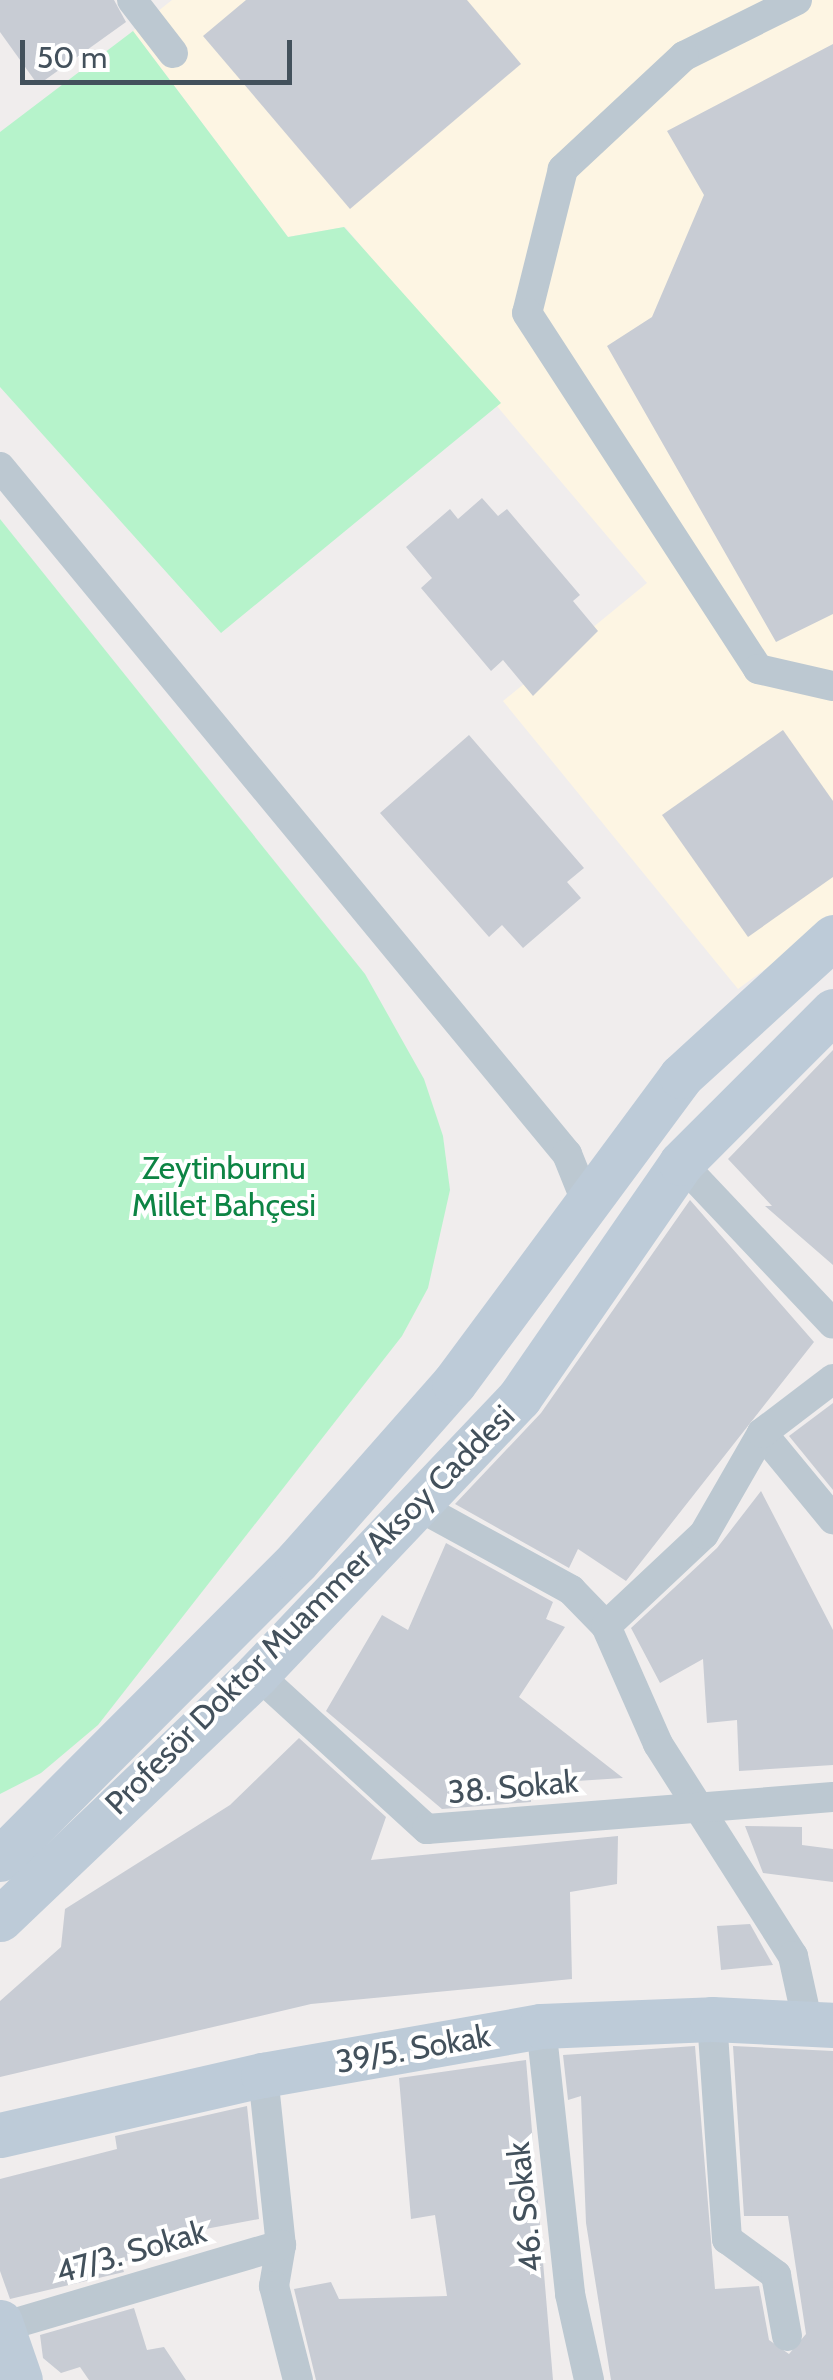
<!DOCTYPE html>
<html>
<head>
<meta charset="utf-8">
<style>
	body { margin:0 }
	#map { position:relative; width:833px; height:2380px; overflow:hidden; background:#f0eded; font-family:Cabin,sans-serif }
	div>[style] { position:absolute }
	.commercial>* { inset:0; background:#fdf5e3 }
	.green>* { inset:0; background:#b6f3cb }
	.building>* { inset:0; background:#c8ccd4 }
	.street>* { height:30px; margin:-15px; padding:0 15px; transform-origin:15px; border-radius:15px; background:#bcc8d1 }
	.secondary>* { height:45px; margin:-22.5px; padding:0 22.5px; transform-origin:22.5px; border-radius:22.5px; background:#bdcbd8 }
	span { translate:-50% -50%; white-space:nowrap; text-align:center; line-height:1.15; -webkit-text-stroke:8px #fff; paint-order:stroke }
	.park-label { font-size:32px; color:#0d8444 }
	.street-label { font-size:32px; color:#43515c }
	.scale { position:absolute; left:20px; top:40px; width:272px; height:45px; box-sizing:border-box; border:5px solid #43515c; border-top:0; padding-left:12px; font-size:30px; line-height:35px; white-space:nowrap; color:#43515c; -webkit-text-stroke:8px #fff; paint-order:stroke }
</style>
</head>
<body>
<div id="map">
	<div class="commercial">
		<i style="clip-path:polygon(172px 0,833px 0,833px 920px,738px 989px,503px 701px,647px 583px,345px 227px,288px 237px,133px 31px)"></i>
	</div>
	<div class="green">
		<i style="clip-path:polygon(133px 31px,288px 237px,344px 227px,501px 403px,221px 633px,0 387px,0 132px)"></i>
		<i style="clip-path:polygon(0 519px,365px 974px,424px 1079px,443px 1136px,450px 1190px,428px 1288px,402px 1336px,98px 1725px,41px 1773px,0 1794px)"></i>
	</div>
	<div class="building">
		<i style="clip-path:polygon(0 0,114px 0,126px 22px,38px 85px,0 32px)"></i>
		<i style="clip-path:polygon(246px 0,467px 0,521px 64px,350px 209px,203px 36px)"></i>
		<i style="clip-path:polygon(833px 44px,833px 614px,776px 642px,607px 346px,652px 317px,704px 195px,667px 131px)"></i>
		<i style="clip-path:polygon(482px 498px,498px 516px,507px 509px,580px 595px,573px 601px,598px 631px,533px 696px,503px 660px,491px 671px,421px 588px,432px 578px,406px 547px,450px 509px,458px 519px)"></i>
		<i style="clip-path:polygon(783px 730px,833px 801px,833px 877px,748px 937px,662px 815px)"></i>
		<i style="clip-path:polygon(469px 735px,584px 868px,567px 882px,581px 898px,523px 948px,502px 925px,489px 937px,380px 813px)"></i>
		<i style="clip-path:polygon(833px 1050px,833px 1265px,765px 1206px,772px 1206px,728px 1159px)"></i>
		<i style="clip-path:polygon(690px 1200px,814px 1342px,626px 1581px,578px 1549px,569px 1568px,455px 1504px,541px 1413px)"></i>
		<i style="clip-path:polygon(833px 1403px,833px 1490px,789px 1436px)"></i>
		<i style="clip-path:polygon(761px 1491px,833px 1630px,833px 1765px,739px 1771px,737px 1720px,707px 1723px,703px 1659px,660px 1683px,631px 1628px,717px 1548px)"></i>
		<i style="clip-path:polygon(446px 1543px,553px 1602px,546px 1619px,565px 1627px,519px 1697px,623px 1778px,530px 1784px,531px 1802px,442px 1809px,326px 1711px,382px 1615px,408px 1630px)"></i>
		<i style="clip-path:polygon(299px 1738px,386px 1817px,371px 1860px,618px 1836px,617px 1884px,570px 1892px,572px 1979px,311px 2004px,0 2077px,0 2001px,61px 1947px,65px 1909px,230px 1805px)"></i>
		<i style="clip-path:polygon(745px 1826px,802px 1827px,802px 1845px,833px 1849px,833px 1882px,763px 1873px)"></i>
		<i style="clip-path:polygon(750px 1924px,773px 1965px,721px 1970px,717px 1926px)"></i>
		<i style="clip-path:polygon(695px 2046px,715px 2289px,759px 2286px,769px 2340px,789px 2354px,806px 2334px,788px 2216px,744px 2216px,733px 2046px,833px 2051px,833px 2380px,611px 2380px,586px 2223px,581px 2096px,568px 2100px,563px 2055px)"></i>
		<i style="clip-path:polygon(526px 2060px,553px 2380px,316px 2380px,294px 2289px,331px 2282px,339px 2299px,447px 2296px,435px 2215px,411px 2219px,399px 2078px)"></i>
		<i style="clip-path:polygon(247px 2106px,259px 2219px,168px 2236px,170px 2245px,121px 2263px,124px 2272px,10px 2299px,0 2271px,0 2179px,117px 2149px,115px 2136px)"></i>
		<i style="clip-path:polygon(134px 2308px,147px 2350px,164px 2347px,186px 2380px,89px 2380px,80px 2367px,61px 2373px,43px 2358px,40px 2335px)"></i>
	</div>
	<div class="street">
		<i style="left:132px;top:0;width:67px;rotate:52.3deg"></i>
		<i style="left:797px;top:0;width:126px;rotate:153.6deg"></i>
		<i style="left:684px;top:56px;width:166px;rotate:137deg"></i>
		<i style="left:563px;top:169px;width:148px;rotate:104deg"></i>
		<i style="left:527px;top:313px;width:424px;rotate:57deg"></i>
		<i style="left:758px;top:669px;width:77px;rotate:12.8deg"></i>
		<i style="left:0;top:467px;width:891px;rotate:50.47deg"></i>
		<i style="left:567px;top:1154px;width:51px;rotate:68deg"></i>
		<i style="left:681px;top:1163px;width:221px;rotate:46.6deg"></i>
		<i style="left:762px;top:1433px;width:112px;rotate:50.5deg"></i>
		<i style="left:416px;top:1505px;width:177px;rotate:28.7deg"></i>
		<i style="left:571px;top:1590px;width:50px;rotate:45.8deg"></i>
		<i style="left:606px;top:1626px;width:129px;rotate:66.2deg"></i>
		<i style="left:658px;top:1744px;width:251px;rotate:57.5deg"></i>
		<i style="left:793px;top:1956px;width:70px;rotate:77.6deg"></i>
		<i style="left:606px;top:1626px;width:134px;rotate:-43.2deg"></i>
		<i style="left:704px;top:1534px;width:116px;rotate:-60.1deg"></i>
		<i style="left:762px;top:1433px;width:89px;rotate:-37.3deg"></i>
		<i style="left:257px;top:1674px;width:230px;rotate:42.4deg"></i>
		<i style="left:427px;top:1829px;width:407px;rotate:-4.5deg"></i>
		<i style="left:712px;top:2019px;width:221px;rotate:86.1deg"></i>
		<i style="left:727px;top:2239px;width:61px;rotate:36.3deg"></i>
		<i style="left:776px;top:2275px;width:62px;rotate:79.8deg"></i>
		<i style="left:541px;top:2026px;width:270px;rotate:83.8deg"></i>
		<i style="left:570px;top:2294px;width:88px;rotate:77.5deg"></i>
		<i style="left:263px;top:2075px;width:171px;rotate:84deg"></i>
		<i style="left:281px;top:2245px;width:42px;rotate:99.7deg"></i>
		<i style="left:274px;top:2286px;width:97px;rotate:75.7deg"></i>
		<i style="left:2px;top:2327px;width:291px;rotate:-16.4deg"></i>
	</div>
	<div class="secondary">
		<i style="left:0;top:1859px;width:421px;rotate:-45.1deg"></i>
		<i style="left:297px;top:1561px;width:237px;rotate:-48.6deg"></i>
		<i style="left:454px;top:1383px;width:382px;rotate:-53.5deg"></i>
		<i style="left:681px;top:1076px;width:206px;rotate:-42.4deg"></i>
		<i style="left:0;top:1919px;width:355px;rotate:-43.6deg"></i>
		<i style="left:257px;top:1674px;width:381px;rotate:-46.5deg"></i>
		<i style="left:519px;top:1398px;width:285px;rotate:-55.4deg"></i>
		<i style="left:681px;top:1163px;width:215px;rotate:-45deg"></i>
		<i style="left:0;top:2135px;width:270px;rotate:-12.9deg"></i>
		<i style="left:263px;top:2075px;width:282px;rotate:-10deg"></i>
		<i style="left:541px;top:2026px;width:171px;rotate:-2.3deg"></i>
		<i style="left:712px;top:2019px;width:121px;rotate:2.8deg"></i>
		<i style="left:0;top:2322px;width:61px;rotate:71deg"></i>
	</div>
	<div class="park-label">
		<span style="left:224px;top:1187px">Zeytinburnu<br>Millet Bahçesi</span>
	</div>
	<div class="street-label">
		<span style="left:310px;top:1610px;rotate:-45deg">Profesör Doktor Muammer Aksoy Caddesi</span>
		<span style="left:513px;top:1787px;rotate:-5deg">38. Sokak</span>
		<span style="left:413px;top:2049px;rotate:-10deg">39/5. Sokak</span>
		<span style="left:525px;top:2207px;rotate:-96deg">46. Sokak</span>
		<span style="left:131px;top:2252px;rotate:-16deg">47/3. Sokak</span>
	</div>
	<div class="scale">50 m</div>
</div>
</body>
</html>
